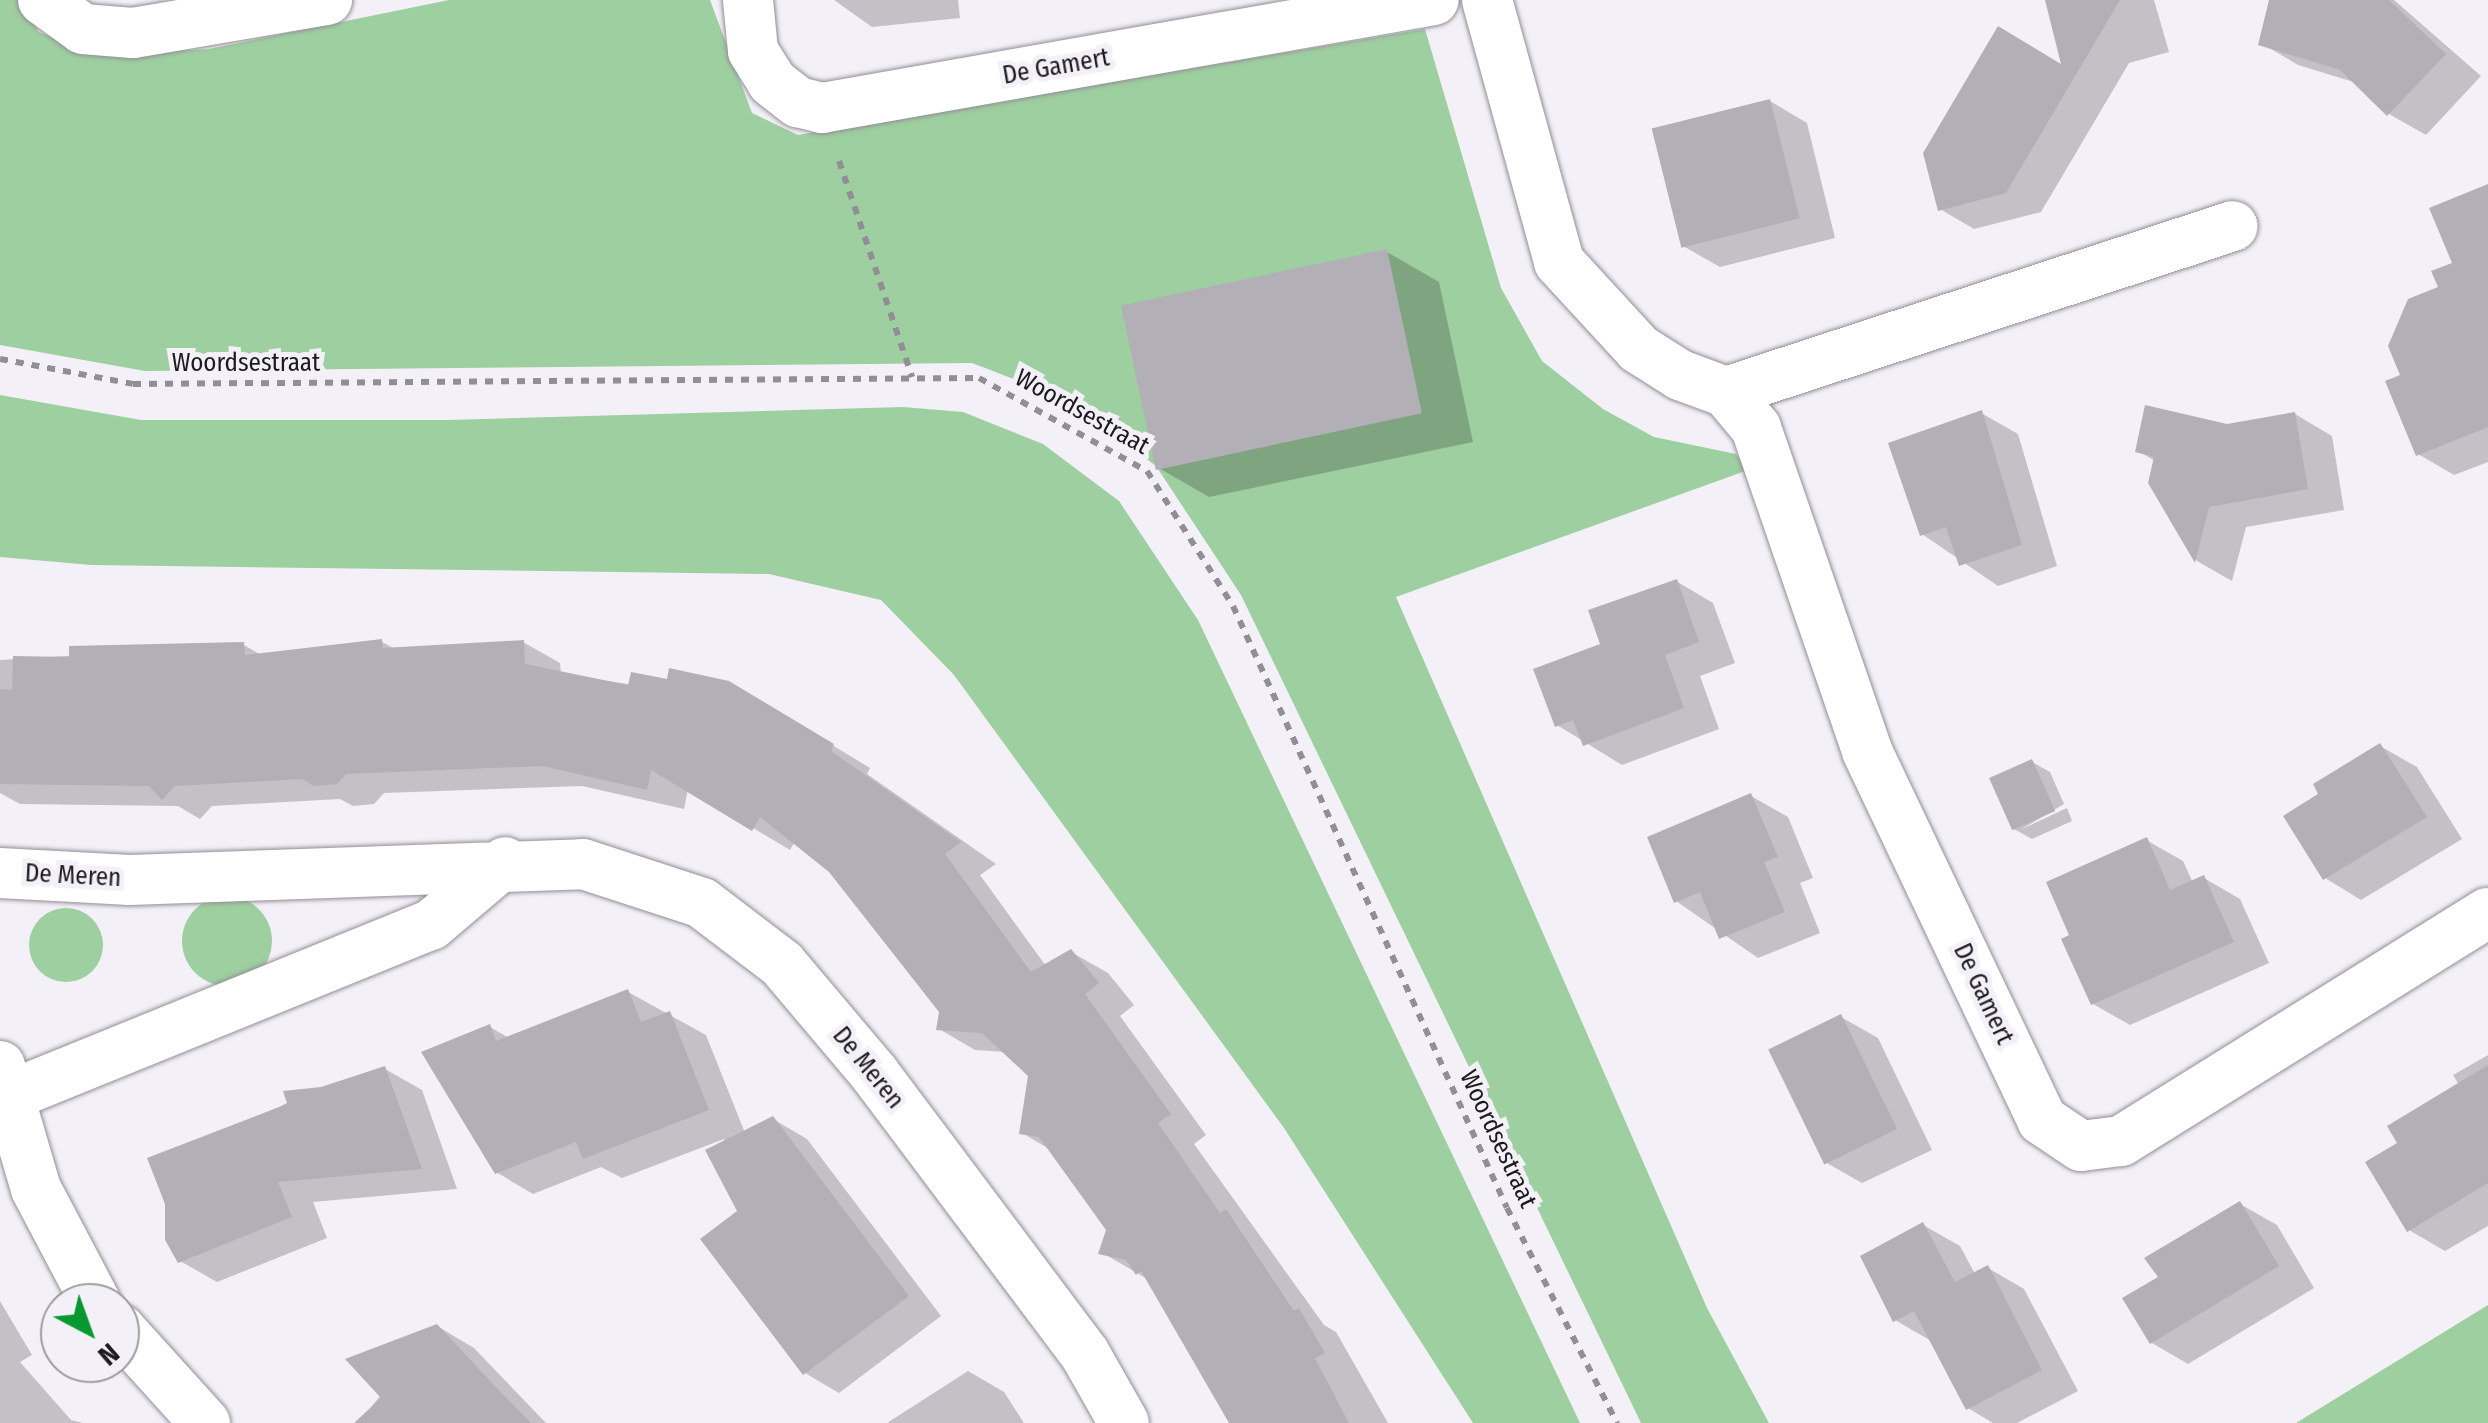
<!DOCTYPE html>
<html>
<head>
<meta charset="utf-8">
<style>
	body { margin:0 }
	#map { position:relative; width:2488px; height:1423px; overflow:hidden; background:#f4f0f8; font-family:"Fira Sans Condensed",sans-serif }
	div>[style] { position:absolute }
	.green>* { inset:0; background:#9ecfa0 }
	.round { border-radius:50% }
	.shadow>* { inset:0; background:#0003 }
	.building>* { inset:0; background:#b3afb7; transform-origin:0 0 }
	.path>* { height:6px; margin-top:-3px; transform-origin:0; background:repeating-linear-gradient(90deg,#918f95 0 8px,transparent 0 16px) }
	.roads { filter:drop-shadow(0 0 2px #928e96) drop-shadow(0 0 2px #928e96) }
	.street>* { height:50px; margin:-25px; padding:0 25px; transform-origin:25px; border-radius:25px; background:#fff }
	span { translate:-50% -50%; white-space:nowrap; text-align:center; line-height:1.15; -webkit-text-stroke:10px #f4f0f8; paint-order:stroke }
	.street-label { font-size:25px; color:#1b1a1d }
	.north { position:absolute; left:40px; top:1283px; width:100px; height:100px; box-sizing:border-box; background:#f4f0f8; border:2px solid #9d9aa0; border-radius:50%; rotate:139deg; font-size:28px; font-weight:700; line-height:40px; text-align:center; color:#1b1a1d }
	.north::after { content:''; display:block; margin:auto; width:35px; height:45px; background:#079930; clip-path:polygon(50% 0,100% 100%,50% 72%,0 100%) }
</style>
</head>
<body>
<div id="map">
	<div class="green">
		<i style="clip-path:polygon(0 0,19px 0,39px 32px,99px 56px,209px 49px,449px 0,710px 0,752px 113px,798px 135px,1425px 29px,1501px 288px,1542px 361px,1603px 409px,1654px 437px,1736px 454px,1748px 470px,1396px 597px,1707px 1308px,1769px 1423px,1641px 1423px,1241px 595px,1156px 466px,1068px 400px,972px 363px,145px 371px,0 345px)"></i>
		<i style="clip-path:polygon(0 395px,141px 420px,448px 420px,903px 407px,963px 412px,1043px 444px,1119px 501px,1198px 620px,1580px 1423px,1473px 1423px,1284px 1128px,954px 675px,881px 600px,769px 574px,91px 565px,0 557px)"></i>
		<i class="round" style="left:182px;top:896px;width:90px;height:90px"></i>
		<i class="round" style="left:29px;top:908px;width:74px;height:74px"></i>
		<i style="clip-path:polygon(2488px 1305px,2488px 1423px,2296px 1423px)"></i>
	</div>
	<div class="shadow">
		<i style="clip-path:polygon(834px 0,958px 0,960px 18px,872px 27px)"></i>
		<i style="clip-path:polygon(2047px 0,2154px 0,2169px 52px,2129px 63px,2041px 212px,1974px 229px,1940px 209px,2065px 68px)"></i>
		<i style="clip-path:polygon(2271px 0,2394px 0,2481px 76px,2426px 135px,2389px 114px,2357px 83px,2298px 65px,2261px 43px)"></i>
		<i style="clip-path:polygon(1770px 101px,1807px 123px,1835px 238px,1720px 267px,1683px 246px)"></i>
		<i style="clip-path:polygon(2488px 194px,2488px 462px,2454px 475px,2418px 454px,2403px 376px)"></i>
		<i style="clip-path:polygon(1387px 252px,1439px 282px,1473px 442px,1209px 497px,1157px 467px)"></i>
		<i style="clip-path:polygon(1981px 413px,2018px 434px,2057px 566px,1998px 586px,1922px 534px)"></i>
		<i style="clip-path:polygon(2295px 414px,2332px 436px,2344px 510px,2246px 527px,2232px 581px,2197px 561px,2150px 483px,2155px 461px,2138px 451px)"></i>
		<i style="clip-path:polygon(1676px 581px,1713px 603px,1735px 663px,1700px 676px,1719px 729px,1622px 765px,1557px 725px,1603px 645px)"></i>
		<i style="clip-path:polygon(382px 642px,395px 649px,523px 642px,560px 663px,561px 674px,766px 705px,870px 768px,867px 774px,996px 864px,980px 875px,1046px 966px,1071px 952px,1108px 973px,1134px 1005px,1120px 1016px,1206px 1135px,1194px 1144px,1324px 1325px,1336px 1332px,1388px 1423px,1233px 1423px,1149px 1280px,1101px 1252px,1108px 1230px,1051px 1150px,1022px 1133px,1031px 1075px,1006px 1052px,975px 1050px,939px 1029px,941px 1012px,830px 870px,795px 841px,790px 850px,688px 789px,684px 809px,582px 786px,384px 793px,374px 804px,353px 806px,340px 799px,212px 806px,200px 819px,178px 806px,20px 804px,0 793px,0 660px,244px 645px,263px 656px)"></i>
		<i style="clip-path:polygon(2380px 746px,2417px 767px,2462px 839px,2361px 900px,2325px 878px,2322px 794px)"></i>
		<i style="clip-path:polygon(2032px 762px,2050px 772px,2064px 804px,2022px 829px,2067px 808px,2072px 821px,2032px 839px,2014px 829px)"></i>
		<i style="clip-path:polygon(1751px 796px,1788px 817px,1813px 878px,1800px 883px,1820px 933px,1758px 958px,1676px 901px)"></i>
		<i style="clip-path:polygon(2146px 840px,2183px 861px,2193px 883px,2204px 878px,2240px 899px,2269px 963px,2130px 1025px,2093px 1004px)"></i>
		<i style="clip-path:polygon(628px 992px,706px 1035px,745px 1133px,773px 1119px,807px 1139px,941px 1316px,839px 1393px,805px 1373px,740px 1212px,724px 1139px,622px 1178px,601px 1167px,533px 1194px,496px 1172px,490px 1027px,509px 1038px)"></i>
		<i style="clip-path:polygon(1841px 1017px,1878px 1038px,1932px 1150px,1862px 1183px,1825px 1162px)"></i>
		<i style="clip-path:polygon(2488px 1055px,2488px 1226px,2445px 1251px,2409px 1230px,2400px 1144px,2459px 1085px,2453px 1075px)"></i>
		<i style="clip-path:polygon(385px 1069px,422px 1090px,457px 1189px,313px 1202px,327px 1238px,217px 1282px,180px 1261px,168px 1204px,280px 1109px)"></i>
		<i style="clip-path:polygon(2240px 1204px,2277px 1225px,2314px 1288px,2188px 1364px,2152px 1343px,2161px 1278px)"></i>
		<i style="clip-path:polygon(1923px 1225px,1960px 1246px,1975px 1274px,1988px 1268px,2024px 1289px,2078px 1391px,2017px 1423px,1993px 1423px,1968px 1408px,1933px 1342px,1895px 1320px)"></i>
		<i style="clip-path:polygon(0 1301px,32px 1355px,20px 1362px,71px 1420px,83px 1423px,0 1423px)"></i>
		<i style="clip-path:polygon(437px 1326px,474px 1348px,546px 1423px,358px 1423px)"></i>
		<i style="clip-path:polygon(968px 1371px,1004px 1392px,1024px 1423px,887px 1423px)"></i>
	</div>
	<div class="building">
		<i style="clip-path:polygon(2045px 0,2120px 0,2006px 193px,1938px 211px,1923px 153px,1998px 26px,2061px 64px)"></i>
		<i style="clip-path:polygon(2269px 0,2389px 0,2446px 54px,2387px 116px,2340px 70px,2258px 45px)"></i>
		<i style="left:1770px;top:99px;width:123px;height:122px;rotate:76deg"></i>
		<i style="clip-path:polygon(2488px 184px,2488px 427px,2416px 456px,2385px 381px,2400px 375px,2388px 346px,2408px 299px,2438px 287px,2431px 271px,2452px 263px,2429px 208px)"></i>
		<i style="left:1387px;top:249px;width:168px;height:272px;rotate:78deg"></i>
		<i style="clip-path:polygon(2145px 405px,2227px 424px,2295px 412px,2308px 489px,2209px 507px,2195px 563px,2148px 483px,2154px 457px,2135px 452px)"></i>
		<i style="clip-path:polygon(1982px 410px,2022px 545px,1959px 566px,1946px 527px,1920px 536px,1888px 443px)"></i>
		<i style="clip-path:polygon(1677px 579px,1699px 642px,1665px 655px,1684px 708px,1583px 746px,1573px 720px,1555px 727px,1533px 669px,1600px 644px,1588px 610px)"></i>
		<i style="clip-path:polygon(382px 639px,383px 648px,524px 640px,525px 664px,628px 685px,631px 672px,667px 679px,669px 668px,729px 681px,834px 744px,831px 751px,961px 842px,945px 854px,1031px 972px,1071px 949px,1099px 983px,1085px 994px,1171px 1114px,1158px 1123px,1220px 1213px,1226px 1209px,1294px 1311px,1299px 1308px,1325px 1353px,1315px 1358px,1349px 1423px,1229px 1423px,1141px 1271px,1136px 1275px,1126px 1260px,1098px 1254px,1106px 1230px,1039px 1137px,1019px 1134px,1028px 1076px,982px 1033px,936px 1030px,939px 1012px,829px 872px,760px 817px,752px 831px,651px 770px,647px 790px,543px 766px,346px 774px,337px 784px,314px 786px,302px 779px,175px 786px,162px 800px,149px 786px,0 784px,0 689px,12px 690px,13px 656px,69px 657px,69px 646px,244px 642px,245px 655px)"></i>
		<i style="clip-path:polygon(2380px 743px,2427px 817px,2323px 880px,2283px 816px,2318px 794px,2313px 784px)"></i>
		<i style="left:2032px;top:759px;width:57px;height:47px;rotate:66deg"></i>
		<i style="clip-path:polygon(1751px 793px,1778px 857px,1764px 862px,1785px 912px,1719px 939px,1700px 892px,1674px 903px,1647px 837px)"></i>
		<i style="clip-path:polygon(2147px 837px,2170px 890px,2204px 875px,2234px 942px,2091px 1005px,2061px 939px,2069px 935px,2046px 882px)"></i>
		<i style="clip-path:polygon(628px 989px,641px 1022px,670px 1011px,709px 1110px,583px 1159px,576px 1142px,495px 1174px,421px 1052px,490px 1024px,496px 1041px)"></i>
		<i style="left:1841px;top:1014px;width:128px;height:81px;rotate:64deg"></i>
		<i style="clip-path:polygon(2488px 1065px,2488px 1183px,2407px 1232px,2365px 1162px,2397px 1143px,2387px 1126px)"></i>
		<i style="clip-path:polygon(385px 1066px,422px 1169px,278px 1182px,292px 1217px,178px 1263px,165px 1240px,165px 1204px,147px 1158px,279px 1107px,287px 1103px,283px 1091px,321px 1087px)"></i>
		<i style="clip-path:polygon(773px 1116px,909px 1296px,803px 1375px,700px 1239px,737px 1211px,705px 1150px)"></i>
		<i style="clip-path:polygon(2240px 1201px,2279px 1266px,2150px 1344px,2122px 1298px,2158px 1277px,2144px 1258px)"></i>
		<i style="clip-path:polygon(1923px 1222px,1955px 1282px,1988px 1265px,2042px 1370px,1966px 1410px,1914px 1311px,1893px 1322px,1860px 1256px)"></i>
		<i style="clip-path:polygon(437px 1324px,492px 1383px,531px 1423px,354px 1423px,381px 1398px,345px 1359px)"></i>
	</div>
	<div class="path">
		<i style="left:839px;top:161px;width:228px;rotate:71.3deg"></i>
		<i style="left:0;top:359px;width:135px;rotate:10.6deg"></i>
		<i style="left:133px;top:384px;width:846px;rotate:-0.41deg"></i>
		<i style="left:979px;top:378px;width:192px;rotate:29deg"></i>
		<i style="left:1147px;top:471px;width:160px;rotate:57.5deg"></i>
		<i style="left:1233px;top:606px;width:661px;rotate:65.53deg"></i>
		<i style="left:1507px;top:1208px;width:242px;rotate:62.9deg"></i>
	</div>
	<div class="roads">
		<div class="street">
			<i style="left:43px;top:0;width:49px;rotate:35.9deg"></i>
			<i style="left:83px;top:29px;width:50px;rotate:4.6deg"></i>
			<i style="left:133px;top:33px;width:197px;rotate:-9.7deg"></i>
			<i style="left:748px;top:0;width:51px;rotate:84.4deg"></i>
			<i style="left:753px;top:51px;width:36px;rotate:58deg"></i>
			<i style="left:772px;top:82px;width:33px;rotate:38deg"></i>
			<i style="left:798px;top:102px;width:25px;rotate:14deg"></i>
			<i style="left:822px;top:108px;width:621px;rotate:-10.01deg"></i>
			<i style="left:1487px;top:0;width:272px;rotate:74.6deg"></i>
			<i style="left:1559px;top:262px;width:118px;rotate:47.4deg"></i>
			<i style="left:1639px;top:349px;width:49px;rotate:32.4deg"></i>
			<i style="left:1680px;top:375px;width:49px;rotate:20.3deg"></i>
			<i style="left:1726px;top:392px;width:47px;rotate:50.2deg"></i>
			<i style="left:1756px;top:428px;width:342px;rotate:71deg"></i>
			<i style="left:1867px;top:751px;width:408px;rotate:64.6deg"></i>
			<i style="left:2042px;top:1120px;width:47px;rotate:33.7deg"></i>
			<i style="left:2081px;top:1146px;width:40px;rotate:-7.1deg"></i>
			<i style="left:2121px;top:1141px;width:432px;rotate:-31.9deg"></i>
			<i style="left:1726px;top:392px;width:533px;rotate:-18.13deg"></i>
			<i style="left:0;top:873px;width:130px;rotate:3.1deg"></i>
			<i style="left:130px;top:880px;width:453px;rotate:-2deg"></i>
			<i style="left:583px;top:864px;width:125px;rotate:18.1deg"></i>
			<i style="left:702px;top:903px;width:101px;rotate:37.3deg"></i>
			<i style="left:782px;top:964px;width:143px;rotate:49.8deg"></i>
			<i style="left:874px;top:1073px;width:351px;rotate:53.1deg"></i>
			<i style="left:1085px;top:1354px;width:79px;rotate:60.5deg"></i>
			<i style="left:0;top:1066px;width:128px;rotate:73.7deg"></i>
			<i style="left:36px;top:1189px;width:129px;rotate:62.2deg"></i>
			<i style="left:9px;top:1096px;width:455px;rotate:-22.1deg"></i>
			<i style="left:431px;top:925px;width:97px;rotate:-40.4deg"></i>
			<i style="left:120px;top:1329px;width:127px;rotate:47.9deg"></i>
		</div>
	</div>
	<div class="street-label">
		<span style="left:1056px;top:67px;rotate:-10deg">De Gamert</span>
		<span style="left:246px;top:363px">Woordsestraat</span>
		<span style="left:1082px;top:412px;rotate:29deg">Woordsestraat</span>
		<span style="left:73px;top:876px;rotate:3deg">De Meren</span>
		<span style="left:1983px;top:994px;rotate:65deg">De Gamert</span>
		<span style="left:868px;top:1068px;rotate:51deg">De Meren</span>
		<span style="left:1498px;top:1139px;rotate:65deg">Woordsestraat</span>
	</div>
	<div class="north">N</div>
</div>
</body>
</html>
